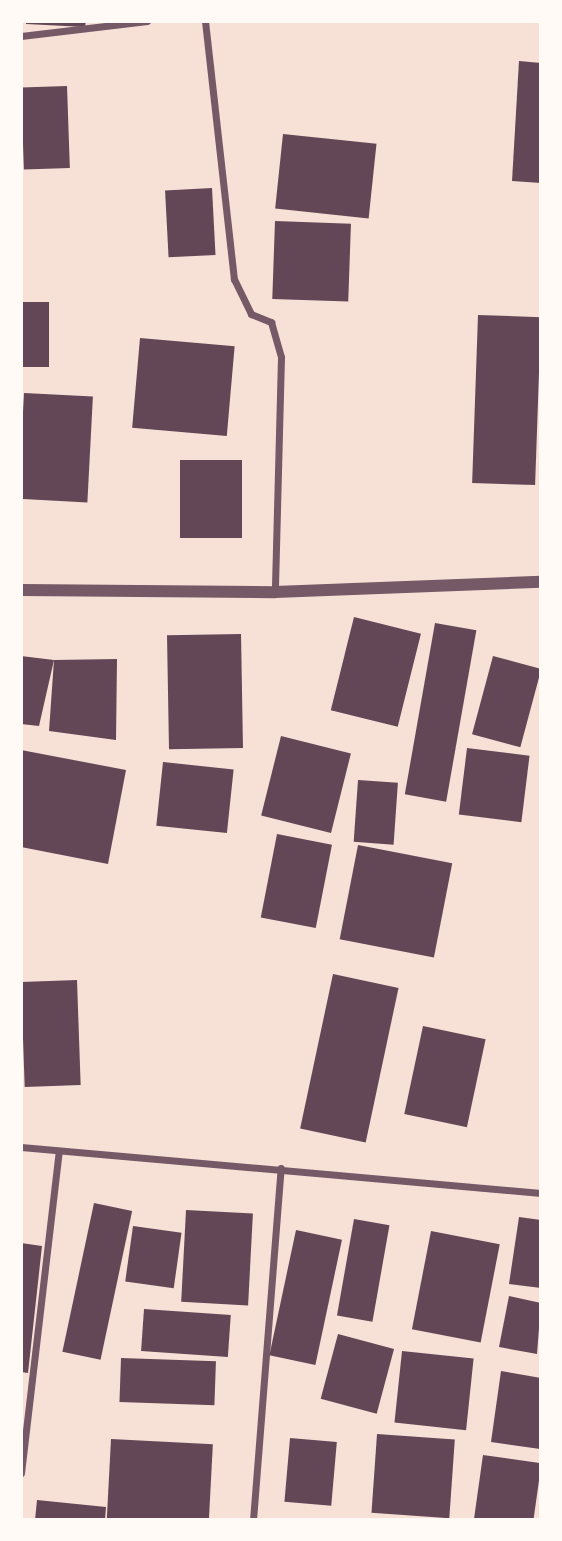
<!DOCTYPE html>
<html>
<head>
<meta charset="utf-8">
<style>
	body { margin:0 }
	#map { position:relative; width:562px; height:1541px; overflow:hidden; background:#f7e1d7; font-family:"Public Sans",sans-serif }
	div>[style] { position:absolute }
	.building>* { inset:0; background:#644757; transform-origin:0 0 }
	.minor>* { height:7px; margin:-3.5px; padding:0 3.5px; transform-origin:3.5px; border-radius:3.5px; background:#755966 }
	.tertiary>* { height:12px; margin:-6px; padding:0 6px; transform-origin:6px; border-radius:6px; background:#755966 }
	span { translate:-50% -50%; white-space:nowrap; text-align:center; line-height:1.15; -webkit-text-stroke:6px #fffaf5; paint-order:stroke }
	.frame { position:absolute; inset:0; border:23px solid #fffaf5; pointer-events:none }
</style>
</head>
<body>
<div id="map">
	<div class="building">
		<i style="clip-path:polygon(26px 21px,86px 21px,85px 27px,26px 24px)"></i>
		<i style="clip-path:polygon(519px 61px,541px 63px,541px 183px,512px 181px)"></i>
		<i style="left:67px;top:86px;width:82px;height:46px;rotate:88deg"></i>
		<i style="left:283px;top:134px;width:94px;height:75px;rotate:6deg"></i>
		<i style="left:212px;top:188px;width:67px;height:47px;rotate:87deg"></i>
		<i style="left:275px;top:221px;width:76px;height:78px;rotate:2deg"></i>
		<i style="left:21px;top:302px;width:28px;height:65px"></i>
		<i style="left:478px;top:315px;width:63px;height:168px;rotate:2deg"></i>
		<i style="left:140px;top:338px;width:95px;height:90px;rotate:5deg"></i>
		<i style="left:24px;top:393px;width:69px;height:106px;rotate:3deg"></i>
		<i style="left:180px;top:460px;width:62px;height:78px"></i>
		<i style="left:354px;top:617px;width:69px;height:96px;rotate:14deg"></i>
		<i style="left:435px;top:623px;width:42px;height:174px;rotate:10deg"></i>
		<i style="left:241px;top:634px;width:114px;height:74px;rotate:89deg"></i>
		<i style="clip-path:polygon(21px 656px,54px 660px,39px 726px,21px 724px)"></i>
		<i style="left:493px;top:656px;width:50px;height:81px;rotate:15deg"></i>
		<i style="clip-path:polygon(117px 659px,116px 740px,49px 731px,54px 660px)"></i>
		<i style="left:281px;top:736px;width:72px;height:82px;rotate:14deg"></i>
		<i style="left:467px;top:748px;width:63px;height:67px;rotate:7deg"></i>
		<i style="clip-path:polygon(21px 750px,126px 770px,108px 864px,21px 847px)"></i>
		<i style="left:163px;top:762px;width:71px;height:64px;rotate:6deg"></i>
		<i style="left:358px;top:780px;width:40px;height:62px;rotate:4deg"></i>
		<i style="left:277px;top:834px;width:56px;height:85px;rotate:11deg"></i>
		<i style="left:358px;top:845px;width:96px;height:96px;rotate:11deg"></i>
		<i style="left:333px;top:974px;width:67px;height:158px;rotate:12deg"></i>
		<i style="left:77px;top:980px;width:105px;height:56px;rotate:88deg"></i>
		<i style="left:423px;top:1026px;width:64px;height:90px;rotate:12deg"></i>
		<i style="left:94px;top:1203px;width:39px;height:152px;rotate:12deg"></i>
		<i style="left:186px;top:1210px;width:67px;height:92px;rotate:3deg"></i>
		<i style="clip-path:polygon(519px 1217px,541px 1220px,541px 1288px,509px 1284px)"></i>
		<i style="left:354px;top:1219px;width:36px;height:98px;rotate:10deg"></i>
		<i style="left:133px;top:1226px;width:49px;height:56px;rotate:8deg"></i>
		<i style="left:296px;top:1230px;width:47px;height:128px;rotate:12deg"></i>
		<i style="left:431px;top:1231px;width:70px;height:100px;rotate:11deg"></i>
		<i style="clip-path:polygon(21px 1243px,42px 1246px,28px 1373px,21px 1372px)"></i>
		<i style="clip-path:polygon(509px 1296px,541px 1303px,537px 1354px,499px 1347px)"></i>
		<i style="left:144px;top:1309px;width:87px;height:42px;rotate:4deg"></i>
		<i style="left:338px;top:1334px;width:58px;height:67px;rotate:15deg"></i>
		<i style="left:402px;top:1351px;width:72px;height:72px;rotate:6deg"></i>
		<i style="left:121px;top:1358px;width:95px;height:44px;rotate:2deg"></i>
		<i style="clip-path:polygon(501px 1371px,541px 1378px,540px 1449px,491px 1442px)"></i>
		<i style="left:377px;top:1434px;width:78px;height:79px;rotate:4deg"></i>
		<i style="left:290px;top:1438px;width:47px;height:64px;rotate:5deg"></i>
		<i style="left:111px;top:1439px;width:102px;height:81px;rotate:3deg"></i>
		<i style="left:483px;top:1455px;width:59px;height:66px;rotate:8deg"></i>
		<i style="clip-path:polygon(37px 1500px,106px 1507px,105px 1520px,35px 1520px)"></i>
	</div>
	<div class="minor">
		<i style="left:205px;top:21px;width:260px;rotate:83.6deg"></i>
		<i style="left:234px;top:279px;width:39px;rotate:64deg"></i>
		<i style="left:251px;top:314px;width:22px;rotate:22deg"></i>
		<i style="left:271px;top:322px;width:36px;rotate:74deg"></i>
		<i style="left:281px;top:357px;width:235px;rotate:91.5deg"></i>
		<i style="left:21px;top:36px;width:127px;rotate:-6.8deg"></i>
		<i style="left:21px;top:1147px;width:522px;rotate:5.06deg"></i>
		<i style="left:21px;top:1473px;width:324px;rotate:-83.3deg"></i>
		<i style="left:253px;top:1520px;width:353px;rotate:-85.5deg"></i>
	</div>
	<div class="tertiary">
		<i style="left:21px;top:590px;width:254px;rotate:0.5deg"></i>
		<i style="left:275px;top:592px;width:266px;rotate:-2.2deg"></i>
	</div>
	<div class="frame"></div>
</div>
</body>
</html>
